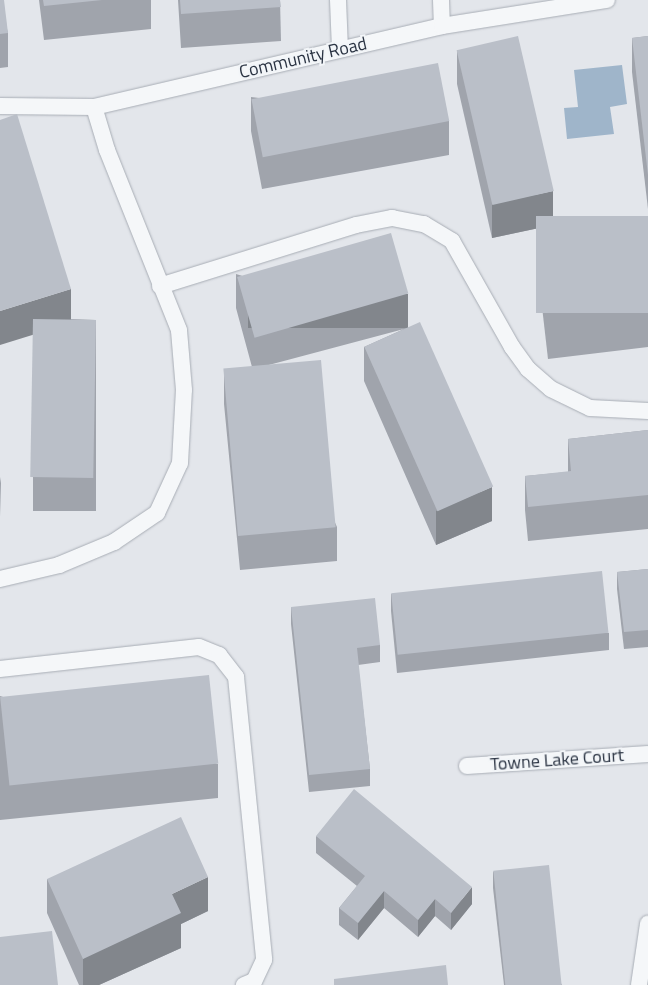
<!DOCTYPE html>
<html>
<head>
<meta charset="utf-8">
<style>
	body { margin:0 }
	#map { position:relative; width:648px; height:985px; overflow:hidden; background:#e3e6eb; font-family:"Titillium Web",sans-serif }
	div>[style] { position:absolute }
	.water>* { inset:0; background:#9fb5ca }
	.roads { filter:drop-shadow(0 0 1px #a8adb5) drop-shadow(0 0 1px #a8adb5) }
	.lane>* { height:16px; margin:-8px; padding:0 8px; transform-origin:8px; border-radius:8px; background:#f5f7f9 }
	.wall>* { inset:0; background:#a0a4ac }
	.shaded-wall>* { inset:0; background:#82868c; transform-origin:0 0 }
	.building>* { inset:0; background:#babfc8; transform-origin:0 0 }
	span { translate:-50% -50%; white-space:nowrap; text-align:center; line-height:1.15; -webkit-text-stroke:4px #f2f5f8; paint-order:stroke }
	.street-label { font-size:18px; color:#2b3443 }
</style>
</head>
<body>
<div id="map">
	<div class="water">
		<i style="clip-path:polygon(622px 65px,627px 104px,610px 107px,614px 134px,567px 139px,564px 108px,578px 107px,574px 70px)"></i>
	</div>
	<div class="roads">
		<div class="lane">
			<i style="left:338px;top:0;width:49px;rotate:87.7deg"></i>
			<i style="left:441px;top:0;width:26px;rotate:88deg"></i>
			<i style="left:0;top:106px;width:94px;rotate:0.6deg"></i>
			<i style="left:94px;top:107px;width:357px;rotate:-13.1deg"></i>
			<i style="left:442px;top:26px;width:167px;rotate:-9deg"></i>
			<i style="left:160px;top:286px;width:205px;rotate:-17.3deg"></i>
			<i style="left:356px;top:225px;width:37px;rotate:-11deg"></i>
			<i style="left:392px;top:218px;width:33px;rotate:11deg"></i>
			<i style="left:424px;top:224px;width:33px;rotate:31deg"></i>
			<i style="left:452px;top:241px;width:122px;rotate:60.5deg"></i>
			<i style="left:512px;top:347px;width:27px;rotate:54deg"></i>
			<i style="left:528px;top:369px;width:30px;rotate:41deg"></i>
			<i style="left:551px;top:389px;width:43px;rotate:26deg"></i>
			<i style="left:590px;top:408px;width:58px;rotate:3deg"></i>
			<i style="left:0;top:579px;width:61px;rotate:-13.3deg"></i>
			<i style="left:59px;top:565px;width:60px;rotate:-22.7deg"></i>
			<i style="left:114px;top:542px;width:52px;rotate:-34deg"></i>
			<i style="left:157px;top:513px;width:55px;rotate:-65.3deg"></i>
			<i style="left:180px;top:463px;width:73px;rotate:-86.9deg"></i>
			<i style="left:184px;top:390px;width:60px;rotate:-94.8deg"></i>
			<i style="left:179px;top:330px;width:194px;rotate:-111.8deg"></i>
			<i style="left:107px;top:150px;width:45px;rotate:-106.8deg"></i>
			<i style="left:0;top:669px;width:200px;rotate:-6.3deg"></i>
			<i style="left:199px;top:647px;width:22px;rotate:22deg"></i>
			<i style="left:219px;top:655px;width:28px;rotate:52deg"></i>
			<i style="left:236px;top:677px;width:284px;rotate:84.3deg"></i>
			<i style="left:264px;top:960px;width:23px;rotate:115deg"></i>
			<i style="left:254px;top:981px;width:11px;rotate:158deg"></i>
			<i style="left:467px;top:766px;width:181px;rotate:-3.8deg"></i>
			<i style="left:639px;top:985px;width:62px;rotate:-81.6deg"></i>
		</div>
	</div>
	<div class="wall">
		<i style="clip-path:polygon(0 0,8px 33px,8px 67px,0 68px)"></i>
		<i style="clip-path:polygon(39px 0,151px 0,151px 29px,44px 40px)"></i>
		<i style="clip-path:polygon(178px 0,280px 0,281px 41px,181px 48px)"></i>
		<i style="clip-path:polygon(648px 36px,648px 209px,632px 72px,632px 38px)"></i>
		<i style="clip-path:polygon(457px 50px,553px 225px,492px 238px,457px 84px)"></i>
		<i style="clip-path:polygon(251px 97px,449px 121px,449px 155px,262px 189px,251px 131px)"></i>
		<i style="clip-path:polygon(648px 216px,648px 347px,548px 359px,537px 263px,537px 229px)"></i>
		<i style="clip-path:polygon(236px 274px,408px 327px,492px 521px,436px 545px,364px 381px,364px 347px,404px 329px,265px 366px,337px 527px,337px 561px,240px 570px,224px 404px,224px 370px,252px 367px,236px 308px)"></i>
		<i style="clip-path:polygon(71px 319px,96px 320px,96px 511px,33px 511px,33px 335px)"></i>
		<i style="clip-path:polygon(648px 430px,648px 529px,528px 541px,525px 510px,525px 476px,568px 472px,568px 439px)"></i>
		<i style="clip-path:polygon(0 477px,1px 483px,0 517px)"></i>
		<i style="clip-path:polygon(648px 569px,648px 647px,624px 649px,617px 589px,617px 572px)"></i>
		<i style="clip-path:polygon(391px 594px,609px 633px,609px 650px,397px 673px,391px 611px)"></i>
		<i style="clip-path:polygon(291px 607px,380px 645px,380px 662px,358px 665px,370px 769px,370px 786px,309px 792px,291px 624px)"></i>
		<i style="clip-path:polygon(0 696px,218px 764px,218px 798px,0 820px)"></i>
		<i style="clip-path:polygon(316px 836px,472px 904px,451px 930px,435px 916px,418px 937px,384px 908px,358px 940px,339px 925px,339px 908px,357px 886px,316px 853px)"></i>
		<i style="clip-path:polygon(493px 871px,562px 985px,504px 985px,493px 888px)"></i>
		<i style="clip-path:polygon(47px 879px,208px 911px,181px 924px,181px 948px,99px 985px,79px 985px,47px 913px)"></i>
	</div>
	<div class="shaded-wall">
		<i style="clip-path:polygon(553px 191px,553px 225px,492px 238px,492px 204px)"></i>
		<i style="clip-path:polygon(71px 289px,71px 323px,0 345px,0 311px)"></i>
		<i style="left:408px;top:294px;width:34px;height:160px;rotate:90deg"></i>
		<i style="clip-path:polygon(492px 487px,492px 521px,436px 545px,436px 511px)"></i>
		<i style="clip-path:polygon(208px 877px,208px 911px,181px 924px,181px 948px,99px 985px,83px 985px,83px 959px,172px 894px)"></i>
		<i style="clip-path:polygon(472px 887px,472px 904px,451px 930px,451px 913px)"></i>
		<i style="clip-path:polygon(384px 891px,384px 908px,358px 940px,358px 923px)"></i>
		<i style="clip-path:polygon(435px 899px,435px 916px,418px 937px,418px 920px)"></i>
	</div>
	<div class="building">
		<i style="clip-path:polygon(0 0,4px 0,8px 33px,0 34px)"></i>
		<i style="clip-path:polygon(43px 0,102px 0,44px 6px)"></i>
		<i style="clip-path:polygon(180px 0,280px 0,281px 7px,181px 14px)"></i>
		<i style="left:518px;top:36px;width:159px;height:63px;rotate:77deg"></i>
		<i style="clip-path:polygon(648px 36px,648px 175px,632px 38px)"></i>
		<i style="left:438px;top:63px;width:59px;height:190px;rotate:79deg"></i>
		<i style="clip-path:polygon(17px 114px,71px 289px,0 311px,0 120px)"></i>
		<i style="left:648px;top:216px;width:97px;height:112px;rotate:90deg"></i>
		<i style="left:391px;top:233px;width:63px;height:160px;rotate:74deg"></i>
		<i style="left:33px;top:319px;width:63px;height:158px;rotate:1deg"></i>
		<i style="left:420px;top:322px;width:180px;height:61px;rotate:66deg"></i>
		<i style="left:321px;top:360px;width:168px;height:98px;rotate:85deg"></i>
		<i style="clip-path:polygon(648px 430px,648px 495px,528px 507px,525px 476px,571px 471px,568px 439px)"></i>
		<i style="clip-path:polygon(648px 569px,648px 630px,624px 632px,617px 572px)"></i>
		<i style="left:602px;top:571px;width:62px;height:212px;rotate:84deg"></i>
		<i style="clip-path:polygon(375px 598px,380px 645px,357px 648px,370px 769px,309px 775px,291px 607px)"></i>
		<i style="left:209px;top:675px;width:89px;height:210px;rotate:84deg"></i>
		<i style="clip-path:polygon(354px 789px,472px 887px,451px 913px,435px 899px,418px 920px,384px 891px,358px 923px,339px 908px,365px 876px,316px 836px)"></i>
		<i style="clip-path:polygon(181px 817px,208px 877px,172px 894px,181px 913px,83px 959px,47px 879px)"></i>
		<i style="left:549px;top:865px;width:121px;height:56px;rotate:84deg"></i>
		<i style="clip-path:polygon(52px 931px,58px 985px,0 985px,0 937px)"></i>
		<i style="clip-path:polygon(446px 965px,448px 985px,334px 985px,334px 979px)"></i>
	</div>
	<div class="street-label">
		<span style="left:303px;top:58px;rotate:-13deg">Community Road</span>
		<span style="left:557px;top:760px;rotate:-4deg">Towne Lake Court</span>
	</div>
</div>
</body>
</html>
